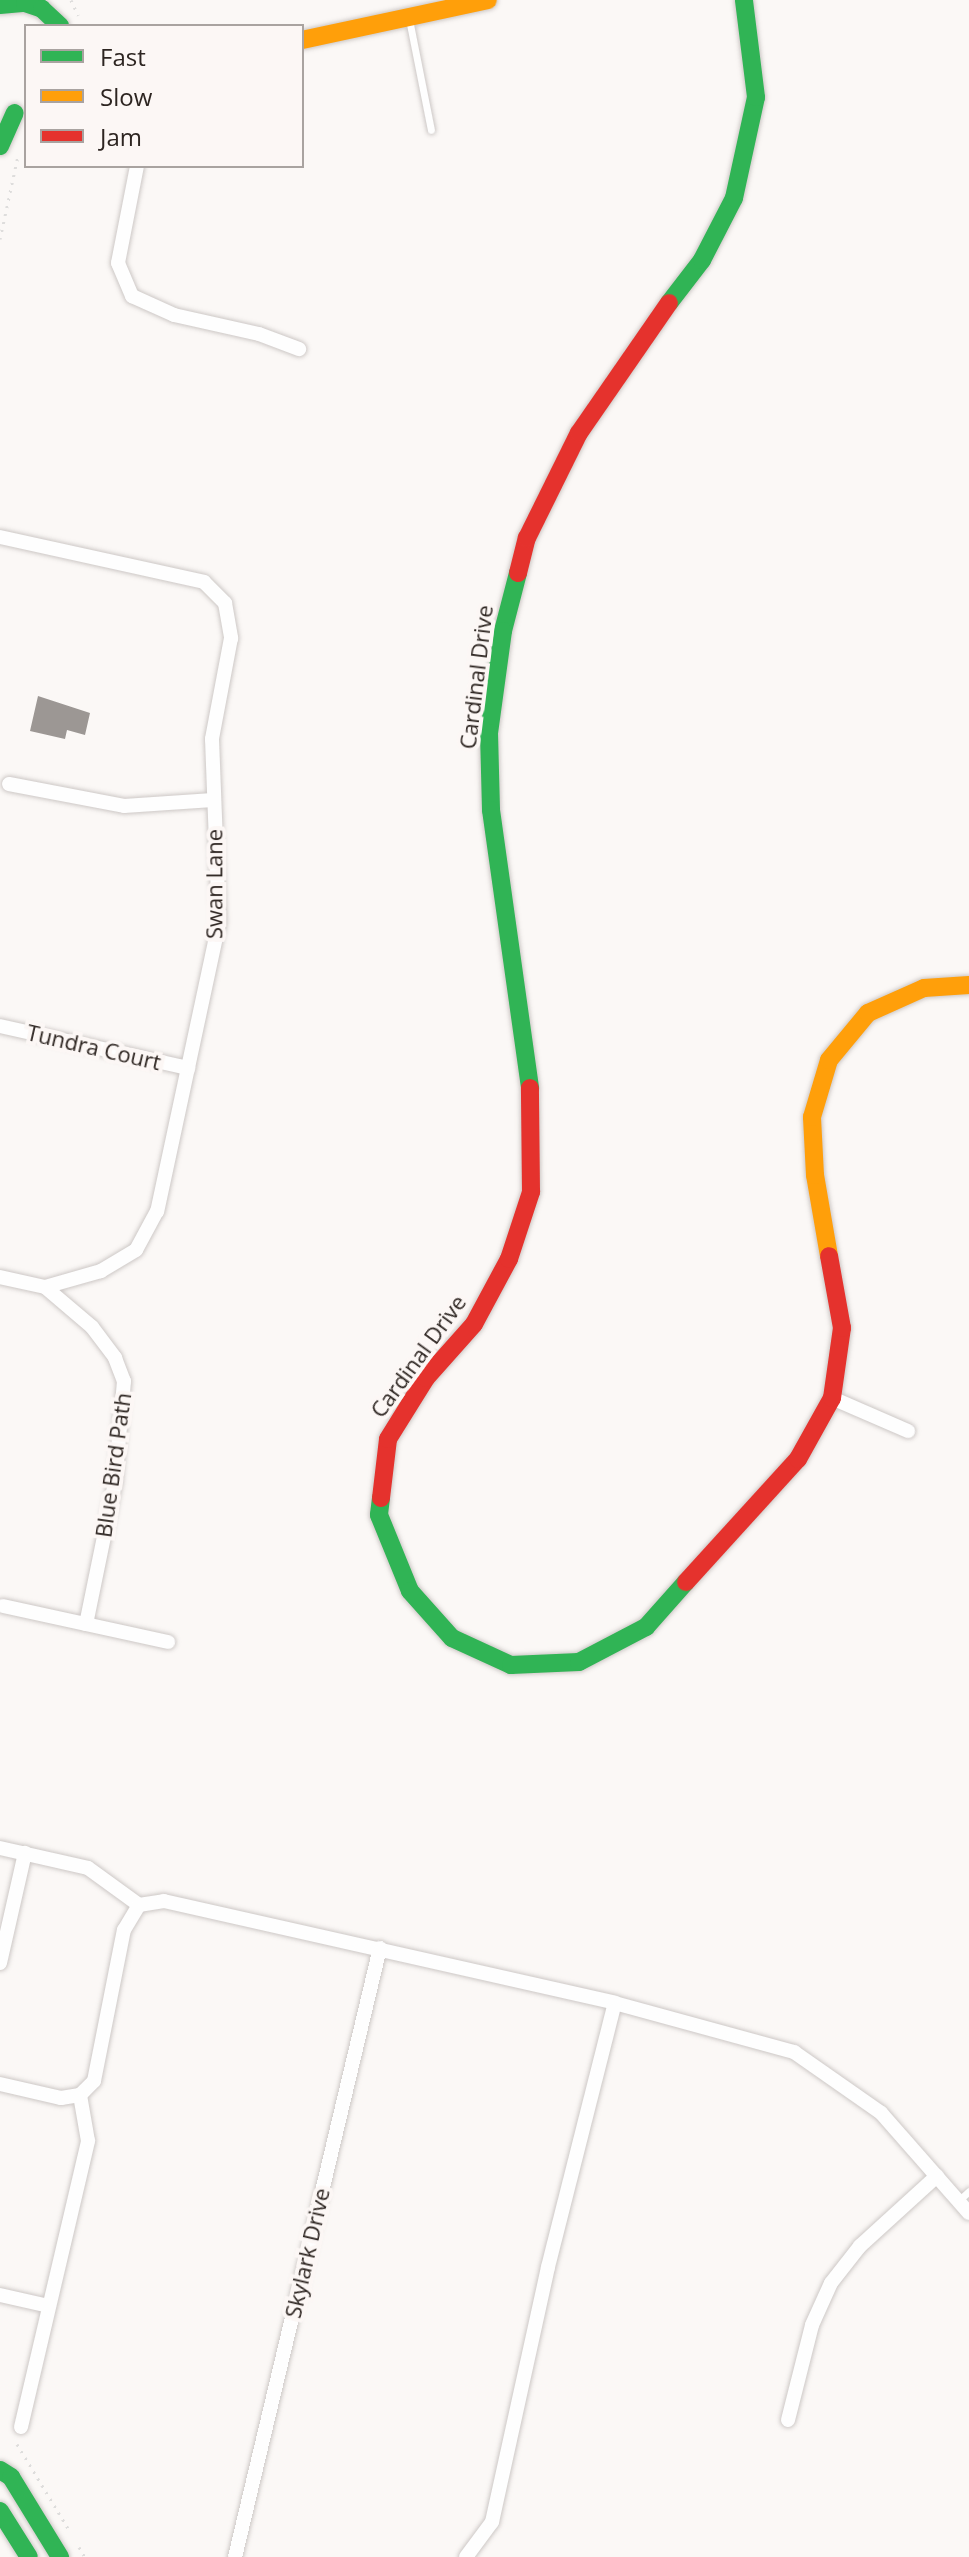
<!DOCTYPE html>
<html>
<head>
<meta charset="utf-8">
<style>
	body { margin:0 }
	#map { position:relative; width:969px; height:2557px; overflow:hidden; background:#fbf8f6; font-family:"Open Sans",sans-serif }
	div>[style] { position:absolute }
	.building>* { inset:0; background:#9c9794 }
	.path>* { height:3px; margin-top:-1.5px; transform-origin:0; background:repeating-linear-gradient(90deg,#dedddc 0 2px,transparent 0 8px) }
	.roads { filter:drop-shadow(0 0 2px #cdc8c6) drop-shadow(0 0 2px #cdc8c6) }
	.lane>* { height:7px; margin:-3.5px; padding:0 3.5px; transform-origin:3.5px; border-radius:3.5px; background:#fefefe }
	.street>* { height:14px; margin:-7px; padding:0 7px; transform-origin:7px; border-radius:7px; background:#fefefe }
	.fast>* { height:18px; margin:-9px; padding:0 9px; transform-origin:9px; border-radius:9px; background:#30b455 }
	.slow>* { height:18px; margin:-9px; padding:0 9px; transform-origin:9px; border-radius:9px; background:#ff9f0a }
	.jam>* { height:18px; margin:-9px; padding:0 9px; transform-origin:9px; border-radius:9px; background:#e5322d }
	span { translate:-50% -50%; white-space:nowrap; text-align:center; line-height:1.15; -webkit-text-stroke:8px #fcf7f5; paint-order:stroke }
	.street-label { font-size:22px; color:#2d2521 }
	.legend { position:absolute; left:24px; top:24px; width:280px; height:144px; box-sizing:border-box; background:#fcf7f5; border:2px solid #a9a3a0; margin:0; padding:10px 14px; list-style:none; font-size:24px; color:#2d2521 }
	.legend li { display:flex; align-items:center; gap:16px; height:40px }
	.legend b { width:40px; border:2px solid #a9a3a0 }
</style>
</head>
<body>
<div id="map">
	<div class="building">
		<i style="clip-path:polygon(38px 696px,90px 713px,85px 735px,67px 730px,65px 739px,30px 731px)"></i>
	</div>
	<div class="path">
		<i style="left:71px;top:0;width:17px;rotate:65deg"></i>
		<i style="left:0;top:239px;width:85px;rotate:-77.8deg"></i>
		<i style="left:17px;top:2444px;width:100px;rotate:58.8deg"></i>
		<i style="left:79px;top:2547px;width:12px;rotate:59deg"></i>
	</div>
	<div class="roads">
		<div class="lane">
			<i style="left:409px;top:19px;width:113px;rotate:78.8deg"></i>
			<i style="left:958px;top:2201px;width:15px;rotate:-42deg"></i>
		</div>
		<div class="street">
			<i style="left:137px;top:166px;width:99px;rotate:101.1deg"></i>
			<i style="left:118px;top:263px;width:36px;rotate:67deg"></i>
			<i style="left:132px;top:296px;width:46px;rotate:24.3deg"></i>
			<i style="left:174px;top:315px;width:87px;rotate:12.6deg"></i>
			<i style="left:259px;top:334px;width:43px;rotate:20.6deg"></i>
			<i style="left:0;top:537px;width:209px;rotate:12.4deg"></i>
			<i style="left:204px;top:582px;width:30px;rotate:45deg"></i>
			<i style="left:225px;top:603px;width:36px;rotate:80deg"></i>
			<i style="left:231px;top:638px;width:103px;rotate:100.7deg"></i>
			<i style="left:212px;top:739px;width:184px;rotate:87.8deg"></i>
			<i style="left:219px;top:923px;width:295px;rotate:102.1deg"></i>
			<i style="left:157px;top:1211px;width:44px;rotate:118.3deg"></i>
			<i style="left:136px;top:1250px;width:41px;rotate:149deg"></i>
			<i style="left:101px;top:1271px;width:58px;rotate:164.1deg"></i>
			<i style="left:45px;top:1287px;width:46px;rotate:-167.5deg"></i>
			<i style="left:9px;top:784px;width:117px;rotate:10.8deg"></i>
			<i style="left:124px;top:806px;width:89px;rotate:-3.9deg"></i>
			<i style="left:0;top:1026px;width:193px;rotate:12.6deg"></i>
			<i style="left:45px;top:1287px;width:62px;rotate:40.4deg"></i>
			<i style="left:92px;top:1327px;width:39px;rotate:53deg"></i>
			<i style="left:115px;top:1358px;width:25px;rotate:69deg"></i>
			<i style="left:124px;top:1381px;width:102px;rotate:95deg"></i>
			<i style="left:115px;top:1483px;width:144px;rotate:101.6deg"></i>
			<i style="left:832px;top:1398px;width:83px;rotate:23.5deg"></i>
			<i style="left:3px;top:1606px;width:169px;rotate:12.3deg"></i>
			<i style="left:0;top:1848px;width:90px;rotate:12.8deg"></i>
			<i style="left:88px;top:1868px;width:63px;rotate:36deg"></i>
			<i style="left:0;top:1963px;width:113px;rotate:-77.2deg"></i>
			<i style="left:0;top:2084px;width:63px;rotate:12.9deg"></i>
			<i style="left:61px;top:2098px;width:19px;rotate:-9deg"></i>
			<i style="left:80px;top:2095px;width:20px;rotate:-45deg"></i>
			<i style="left:94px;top:2081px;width:154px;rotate:-78.8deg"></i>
			<i style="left:124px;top:1930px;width:29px;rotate:-59deg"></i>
			<i style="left:139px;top:1905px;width:25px;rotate:-9deg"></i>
			<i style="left:164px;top:1901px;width:462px;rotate:12.7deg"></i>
			<i style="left:615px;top:2003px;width:186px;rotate:15.3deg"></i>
			<i style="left:794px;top:2052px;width:106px;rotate:35deg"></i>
			<i style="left:881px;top:2113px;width:133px;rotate:48.7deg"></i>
			<i style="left:0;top:2295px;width:50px;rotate:12.7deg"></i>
			<i style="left:788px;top:2420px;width:98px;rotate:-75.8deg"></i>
			<i style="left:812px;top:2325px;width:46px;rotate:-65.7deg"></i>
			<i style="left:831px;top:2283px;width:47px;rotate:-51.9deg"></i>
			<i style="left:860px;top:2246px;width:104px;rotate:-42.3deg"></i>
			<i style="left:21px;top:2427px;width:294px;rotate:-76.8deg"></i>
			<i style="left:88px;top:2141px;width:47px;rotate:-99.9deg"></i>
			<i style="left:235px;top:2557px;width:626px;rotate:-76.61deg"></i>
			<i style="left:466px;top:2557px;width:44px;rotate:-53.4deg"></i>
			<i style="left:492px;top:2522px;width:261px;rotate:-77.6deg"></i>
			<i style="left:548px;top:2267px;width:272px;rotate:-75.8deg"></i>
		</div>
		<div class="fast">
			<i style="left:0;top:5px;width:25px;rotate:-5deg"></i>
			<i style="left:25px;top:3px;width:18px;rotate:19deg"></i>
			<i style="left:42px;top:9px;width:25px;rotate:43deg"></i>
			<i style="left:0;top:146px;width:36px;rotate:-66deg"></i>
			<i style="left:669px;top:303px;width:54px;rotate:-52.5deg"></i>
			<i style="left:702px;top:260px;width:70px;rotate:-62.7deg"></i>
			<i style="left:734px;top:198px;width:103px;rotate:-77.7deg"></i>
			<i style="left:756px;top:97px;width:98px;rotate:-97.1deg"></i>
			<i style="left:518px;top:573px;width:60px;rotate:104.5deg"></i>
			<i style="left:503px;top:631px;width:103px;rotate:97.8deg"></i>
			<i style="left:489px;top:733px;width:77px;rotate:88.5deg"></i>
			<i style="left:491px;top:810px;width:281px;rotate:82deg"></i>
			<i style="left:381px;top:1498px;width:17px;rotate:97deg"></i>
			<i style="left:379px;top:1515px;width:82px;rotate:67.8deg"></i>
			<i style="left:410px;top:1591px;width:63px;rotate:48.2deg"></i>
			<i style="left:452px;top:1638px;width:65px;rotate:24.6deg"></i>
			<i style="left:511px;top:1665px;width:68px;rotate:-2.5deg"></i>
			<i style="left:579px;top:1662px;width:76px;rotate:-27.6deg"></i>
			<i style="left:646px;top:1627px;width:60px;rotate:-48.4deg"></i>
			<i style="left:0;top:2470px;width:13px;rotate:32deg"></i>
			<i style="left:11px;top:2477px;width:94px;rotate:58.5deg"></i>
			<i style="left:0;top:2511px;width:54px;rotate:57.8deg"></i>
		</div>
		<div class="slow">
			<i style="left:302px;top:40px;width:190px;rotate:-12.1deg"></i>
			<i style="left:829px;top:1256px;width:82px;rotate:-99.8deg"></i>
			<i style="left:815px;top:1175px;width:58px;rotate:-93deg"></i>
			<i style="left:812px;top:1117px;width:59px;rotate:-73.4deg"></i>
			<i style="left:829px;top:1060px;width:61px;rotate:-50.3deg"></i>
			<i style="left:868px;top:1013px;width:61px;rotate:-24.1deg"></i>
			<i style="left:924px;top:988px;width:45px;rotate:-3.8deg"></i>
		</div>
		<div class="jam">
			<i style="left:518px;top:573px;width:36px;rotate:-76deg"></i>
			<i style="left:527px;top:538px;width:117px;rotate:-63.7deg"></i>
			<i style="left:579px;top:433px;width:158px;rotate:-55.3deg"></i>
			<i style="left:381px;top:1498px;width:59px;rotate:-83.2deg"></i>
			<i style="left:388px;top:1439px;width:72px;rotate:-58.1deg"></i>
			<i style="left:426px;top:1378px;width:72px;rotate:-48.4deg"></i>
			<i style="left:474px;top:1324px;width:74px;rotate:-61.7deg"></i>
			<i style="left:509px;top:1259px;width:71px;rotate:-71.8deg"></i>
			<i style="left:531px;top:1192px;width:104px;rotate:-90.6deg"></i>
			<i style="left:686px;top:1582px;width:166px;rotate:-47.7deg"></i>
			<i style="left:798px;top:1459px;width:70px;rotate:-60.9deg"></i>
			<i style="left:832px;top:1398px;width:71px;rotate:-81.9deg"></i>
			<i style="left:842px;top:1328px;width:73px;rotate:-100.2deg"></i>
		</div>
	</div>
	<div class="street-label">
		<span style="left:476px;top:677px;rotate:-83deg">Cardinal Drive</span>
		<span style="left:214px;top:884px;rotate:-90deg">Swan Lane</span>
		<span style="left:94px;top:1047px;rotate:13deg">Tundra Court</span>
		<span style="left:418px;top:1356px;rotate:-54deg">Cardinal Drive</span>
		<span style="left:113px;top:1465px;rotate:-82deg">Blue Bird Path</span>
		<span style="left:307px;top:2253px;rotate:-77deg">Skylark Drive</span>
	</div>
	<ul class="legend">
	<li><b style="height:10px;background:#30b455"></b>Fast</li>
	<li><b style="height:10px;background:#ff9f0a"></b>Slow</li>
	<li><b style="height:10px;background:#e5322d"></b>Jam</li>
	</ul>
</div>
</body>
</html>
